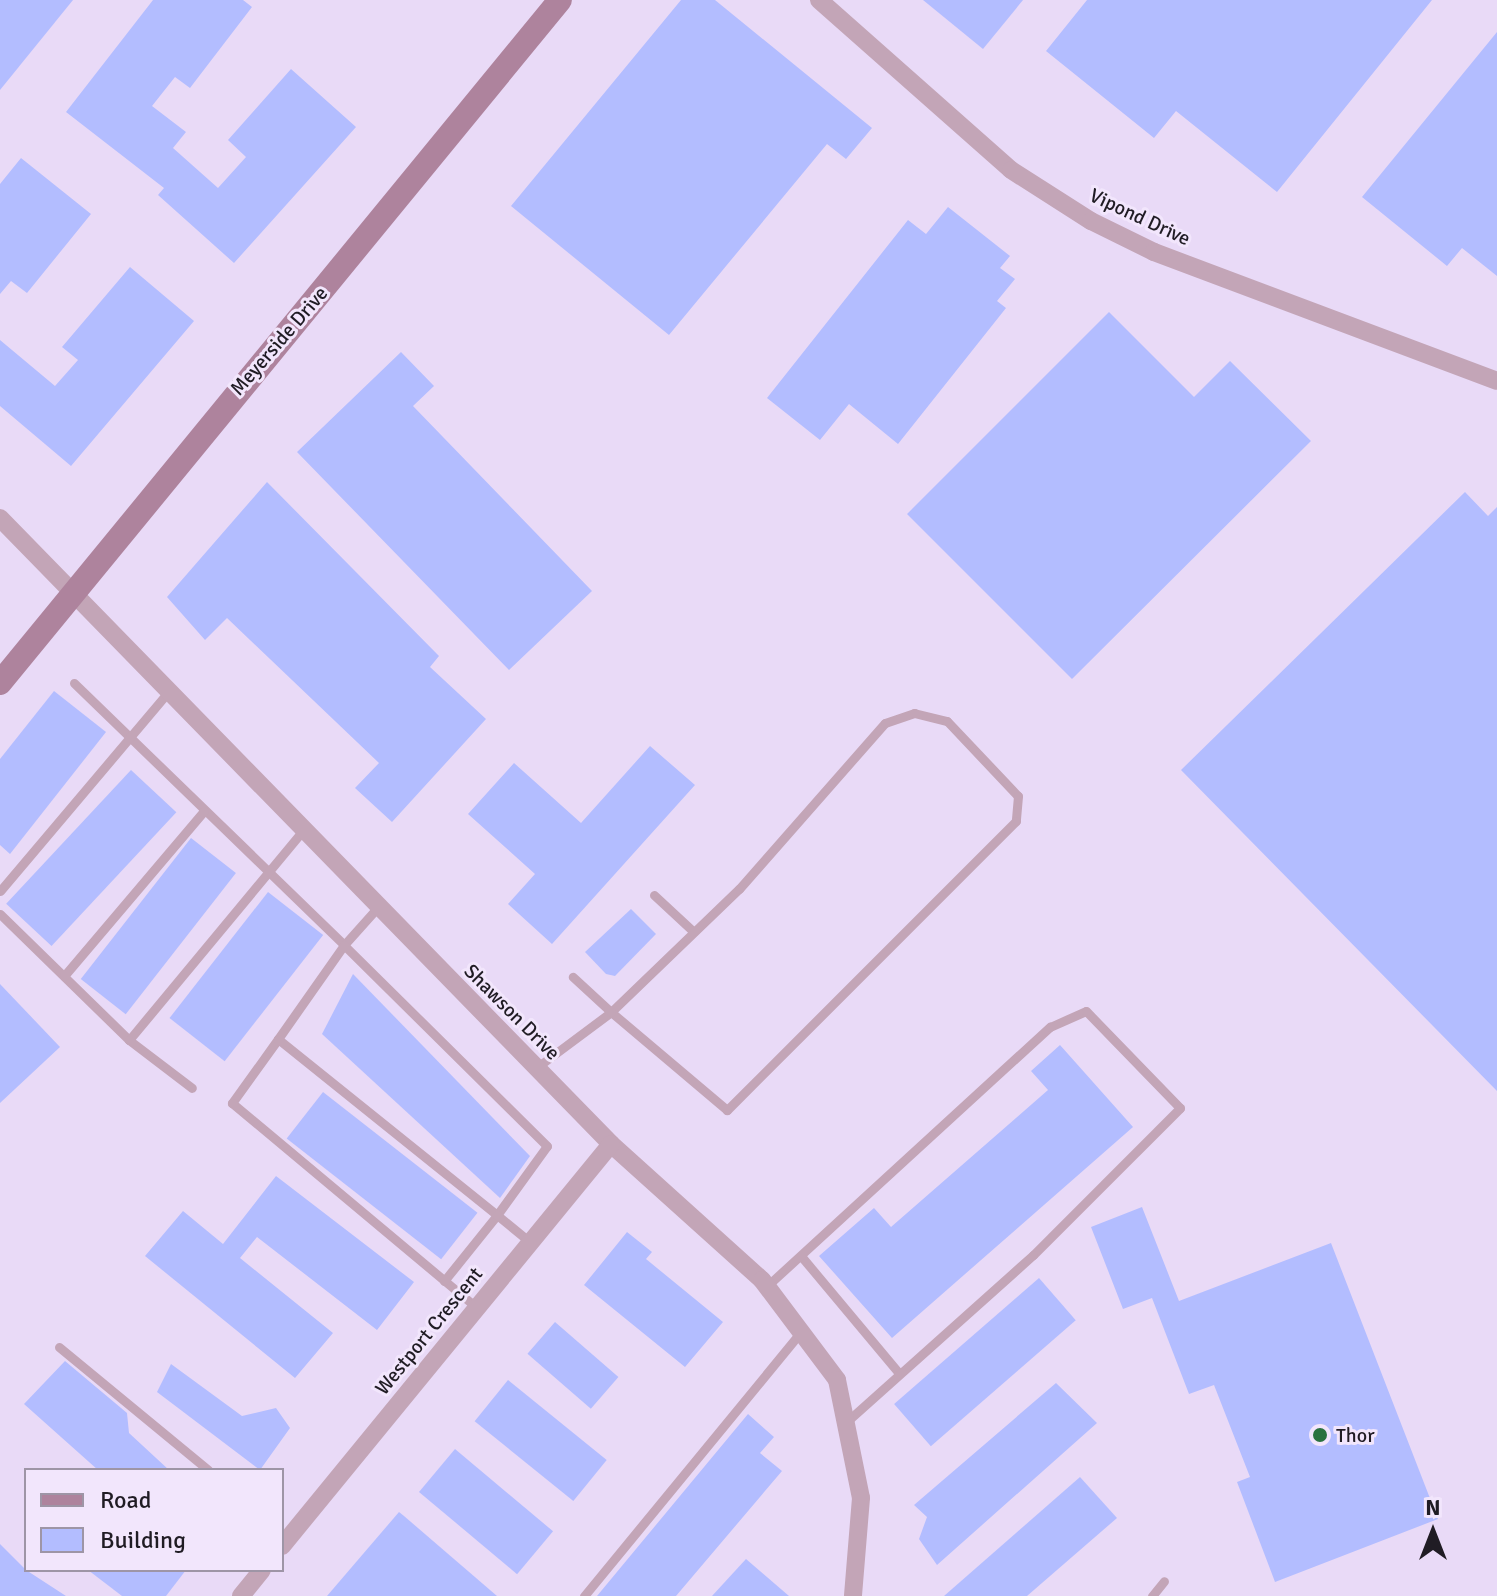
<!DOCTYPE html>
<html>
<head>
<meta charset="utf-8">
<style>
	body { margin:0 }
	#map { position:relative; width:1497px; height:1596px; overflow:hidden; background:#f2e6fc; font-family:Signika,sans-serif }
	div>[style] { position:absolute }
	.built>* { inset:0; background:#e9daf7 }
	.building>* { inset:0; background:#b3bdff; transform-origin:0 0 }
	.lane>* { height:9px; margin:-4.5px; padding:0 4.5px; transform-origin:4.5px; border-radius:4.5px; background:#c3a5b7 }
	.street>* { height:18px; margin:-9px; padding:0 9px; transform-origin:9px; border-radius:9px; background:#c3a5b7 }
	.secondary>* { height:24px; margin:-12px; padding:0 12px; transform-origin:12px; border-radius:12px; background:#ae839d }
	.dots>* { width:22px; height:22px; translate:-50% -50%; box-sizing:border-box; border:4px solid #f2e6fc; border-radius:50% }
	span { translate:-50% -50%; white-space:nowrap; text-align:center; line-height:1.15; -webkit-text-stroke:6px #f2e6fc; paint-order:stroke }
	.street-label { font-size:20px; color:#201c24 }
	.poi-label { font-size:20px; color:#201c24 }
	.left { translate:0 -50%; text-align:left }
	.legend { position:absolute; left:24px; top:1468px; width:260px; height:104px; box-sizing:border-box; background:#f2e6fc; border:2px solid #9e95a6; margin:0; padding:10px 14px; list-style:none; font-size:24px; color:#201c24 }
	.legend li { display:flex; align-items:center; gap:16px; height:40px }
	.legend b { width:40px; border:2px solid #9e95a6 }
	.north { position:absolute; left:1393px; top:1492px; width:80px; height:80px; -webkit-text-stroke:6px #f2e6fc; paint-order:stroke; rotate:0deg; font-size:22px; font-weight:700; line-height:32px; text-align:center; color:#201c24 }
	.north::after { content:''; display:block; margin:auto; width:28px; height:36px; background:#201c24; clip-path:polygon(50% 0,100% 100%,50% 72%,0 100%) }
</style>
</head>
<body>
<div id="map">
	<div class="built">
		<i style="clip-path:polygon(evenodd,0 0,1497px 0,1497px 1596px,0 1596px,0 0,26px 1470px,282px 1470px,282px 1570px,26px 1570px,26px 1470px)"></i>
	</div>
	<div class="building">
		<i style="clip-path:polygon(0 0,73px 0,0 90px)"></i>
		<i style="clip-path:polygon(153px 0,243px 0,252px 7px,190px 88px,175px 77px,152px 106px,186px 132px,173px 148px,218px 188px,246px 157px,228px 140px,291px 69px,356px 127px,234px 263px,158px 195px,164px 188px,66px 112px)"></i>
		<i style="clip-path:polygon(681px 0,715px 0,872px 128px,846px 159px,827px 144px,669px 335px,511px 206px)"></i>
		<i style="clip-path:polygon(923px 0,1023px 0,983px 49px)"></i>
		<i style="clip-path:polygon(1087px 0,1432px 0,1277px 192px,1176px 111px,1154px 138px,1046px 51px)"></i>
		<i style="clip-path:polygon(1497px 32px,1497px 276px,1462px 248px,1447px 266px,1362px 197px)"></i>
		<i style="clip-path:polygon(21px 158px,91px 214px,27px 293px,11px 281px,0 294px,0 184px)"></i>
		<i style="clip-path:polygon(948px 207px,1010px 256px,1000px 268px,1015px 279px,997px 301px,1006px 308px,898px 444px,849px 404px,820px 440px,767px 398px,908px 220px,926px 234px)"></i>
		<i style="clip-path:polygon(130px 267px,194px 321px,71px 466px,0 406px,0 340px,55px 386px,78px 360px,62px 347px)"></i>
		<i style="clip-path:polygon(1109px 312px,1194px 397px,1230px 361px,1311px 441px,1072px 679px,907px 514px)"></i>
		<i style="clip-path:polygon(401px 352px,434px 386px,413px 406px,592px 591px,509px 670px,297px 452px)"></i>
		<i style="clip-path:polygon(267px 482px,439px 656px,430px 667px,486px 719px,392px 822px,355px 788px,379px 763px,227px 618px,205px 640px,167px 597px)"></i>
		<i style="clip-path:polygon(1465px 492px,1488px 516px,1497px 507px,1497px 1091px,1181px 770px)"></i>
		<i style="clip-path:polygon(54px 691px,106px 732px,10px 854px,0 845px,0 759px)"></i>
		<i style="clip-path:polygon(650px 746px,695px 785px,552px 944px,508px 904px,535px 874px,468px 814px,514px 763px,581px 823px)"></i>
		<i style="left:131px;top:770px;width:62px;height:183px;rotate:43deg"></i>
		<i style="left:191px;top:838px;width:57px;height:179px;rotate:38deg"></i>
		<i style="left:268px;top:892px;width:70px;height:160px;rotate:38deg"></i>
		<i style="clip-path:polygon(631px 909px,656px 934px,615px 976px,606px 974px,585px 952px)"></i>
		<i style="clip-path:polygon(353px 974px,530px 1156px,500px 1198px,322px 1034px)"></i>
		<i style="clip-path:polygon(0 984px,60px 1047px,0 1103px)"></i>
		<i style="clip-path:polygon(1060px 1045px,1133px 1127px,892px 1338px,819px 1256px,874px 1208px,891px 1227px,1048px 1090px,1031px 1071px)"></i>
		<i style="left:323px;top:1092px;width:196px;height:59px;rotate:38deg"></i>
		<i style="clip-path:polygon(276px 1176px,414px 1282px,377px 1330px,257px 1237px,240px 1258px,333px 1333px,295px 1378px,145px 1256px,183px 1211px,223px 1244px)"></i>
		<i style="clip-path:polygon(1142px 1207px,1179px 1301px,1331px 1243px,1438px 1519px,1275px 1582px,1237px 1482px,1250px 1477px,1214px 1385px,1189px 1394px,1152px 1298px,1123px 1309px,1091px 1227px)"></i>
		<i style="clip-path:polygon(627px 1232px,652px 1252px,646px 1259px,723px 1322px,685px 1367px,584px 1285px)"></i>
		<i style="left:1039px;top:1278px;width:56px;height:192px;rotate:49deg"></i>
		<i style="left:555px;top:1322px;width:84px;height:42px;rotate:41deg"></i>
		<i style="clip-path:polygon(65px 1361px,127px 1413px,129px 1433px,169px 1470px,98px 1470px,24px 1404px)"></i>
		<i style="clip-path:polygon(171px 1364px,242px 1416px,276px 1408px,290px 1428px,260px 1470px,157px 1392px)"></i>
		<i style="left:508px;top:1380px;width:127px;height:53px;rotate:39deg"></i>
		<i style="clip-path:polygon(1056px 1383px,1097px 1423px,937px 1565px,919px 1539px,927px 1517px,914px 1505px)"></i>
		<i style="clip-path:polygon(748px 1414px,774px 1437px,760px 1453px,782px 1471px,676px 1596px,597px 1596px)"></i>
		<i style="left:455px;top:1449px;width:128px;height:56px;rotate:40deg"></i>
		<i style="clip-path:polygon(1080px 1477px,1117px 1518px,1027px 1596px,944px 1596px)"></i>
		<i style="clip-path:polygon(399px 1512px,404px 1516px,497px 1596px,327px 1596px)"></i>
		<i style="clip-path:polygon(0 1544px,26px 1570px,66px 1596px,0 1596px)"></i>
		<i style="clip-path:polygon(746px 1559px,789px 1596px,712px 1596px)"></i>
		<i style="clip-path:polygon(88px 1570px,186px 1570px,166px 1596px,122px 1596px)"></i>
	</div>
	<div class="lane">
		<i style="left:74px;top:683px;width:376px;rotate:44.1deg"></i>
		<i style="left:344px;top:945px;width:51px;rotate:-48.2deg"></i>
		<i style="left:0;top:891px;width:262px;rotate:-49.8deg"></i>
		<i style="left:654px;top:895px;width:54px;rotate:42.8deg"></i>
		<i style="left:0;top:914px;width:180px;rotate:44.3deg"></i>
		<i style="left:129px;top:1040px;width:274px;rotate:-50.3deg"></i>
		<i style="left:64px;top:976px;width:216px;rotate:-49.7deg"></i>
		<i style="left:278px;top:1039px;width:79px;rotate:125.7deg"></i>
		<i style="left:232px;top:1103px;width:319px;rotate:39.9deg"></i>
		<i style="left:129px;top:1040px;width:79px;rotate:37.3deg"></i>
		<i style="left:536px;top:1068px;width:94px;rotate:-36.7deg"></i>
		<i style="left:611px;top:1012px;width:178px;rotate:-43.9deg"></i>
		<i style="left:739px;top:889px;width:221px;rotate:-48.7deg"></i>
		<i style="left:885px;top:723px;width:31px;rotate:-19deg"></i>
		<i style="left:914px;top:713px;width:34px;rotate:14deg"></i>
		<i style="left:947px;top:721px;width:103px;rotate:46.6deg"></i>
		<i style="left:1018px;top:796px;width:25px;rotate:95deg"></i>
		<i style="left:1016px;top:821px;width:409px;rotate:135deg"></i>
		<i style="left:727px;top:1110px;width:152px;rotate:-139.8deg"></i>
		<i style="left:611px;top:1012px;width:52px;rotate:-137.4deg"></i>
		<i style="left:801px;top:1256px;width:153px;rotate:50.1deg"></i>
		<i style="left:444px;top:1281px;width:85px;rotate:-51.2deg"></i>
		<i style="left:497px;top:1215px;width:85px;rotate:-54.1deg"></i>
		<i style="left:547px;top:1146px;width:286px;rotate:-135.3deg"></i>
		<i style="left:344px;top:945px;width:115px;rotate:125.1deg"></i>
		<i style="left:278px;top:1039px;width:281px;rotate:38.8deg"></i>
		<i style="left:497px;top:1215px;width:43px;rotate:39.3deg"></i>
		<i style="left:767px;top:1286px;width:384px;rotate:-42.5deg"></i>
		<i style="left:1050px;top:1027px;width:39px;rotate:-24deg"></i>
		<i style="left:1086px;top:1011px;width:135px;rotate:45.9deg"></i>
		<i style="left:1180px;top:1108px;width:208px;rotate:135deg"></i>
		<i style="left:1033px;top:1255px;width:251px;rotate:138.2deg"></i>
		<i style="left:59px;top:1347px;width:193px;rotate:39.5deg"></i>
		<i style="left:584px;top:1596px;width:342px;rotate:-50.6deg"></i>
		<i style="left:1152px;top:1596px;width:19px;rotate:-51deg"></i>
	</div>
	<div class="street">
		<i style="left:819px;top:0;width:256px;rotate:41.5deg"></i>
		<i style="left:1011px;top:170px;width:95px;rotate:32.5deg"></i>
		<i style="left:1091px;top:221px;width:70px;rotate:26.2deg"></i>
		<i style="left:1154px;top:252px;width:366px;rotate:20.6deg"></i>
		<i style="left:0;top:518px;width:875px;rotate:45.69deg"></i>
		<i style="left:611px;top:1144px;width:203px;rotate:42deg"></i>
		<i style="left:762px;top:1280px;width:125px;rotate:53.1deg"></i>
		<i style="left:837px;top:1380px;width:120px;rotate:78.5deg"></i>
		<i style="left:861px;top:1498px;width:98px;rotate:94.7deg"></i>
		<i style="left:282px;top:1546px;width:519px;rotate:-50.7deg"></i>
		<i style="left:241px;top:1596px;width:33px;rotate:-51deg"></i>
	</div>
	<div class="secondary">
		<i style="left:0;top:683px;width:883px;rotate:-50.65deg"></i>
	</div>
	<div class="dots">
		<i style="left:1320px;top:1435px;background:#2a723f"></i>
	</div>
	<div class="street-label">
		<span style="left:1140px;top:217px;rotate:25deg">Vipond Drive</span>
		<span style="left:279px;top:341px;rotate:-49deg">Meyerside Drive</span>
		<span style="left:512px;top:1012px;rotate:45deg">Shawson Drive</span>
		<span style="left:429px;top:1331px;rotate:-51deg">Westport Crescent</span>
	</div>
	<div class="poi-label">
		<span class="left" style="left:1336px;top:1435px">Thor</span>
	</div>
	<ul class="legend">
	<li><b style="height:10px;background:#ae839d"></b>Road</li>
	<li><b style="height:22px;background:#b3bdff"></b>Building</li>
	</ul>
	<div class="north">N</div>
</div>
</body>
</html>
